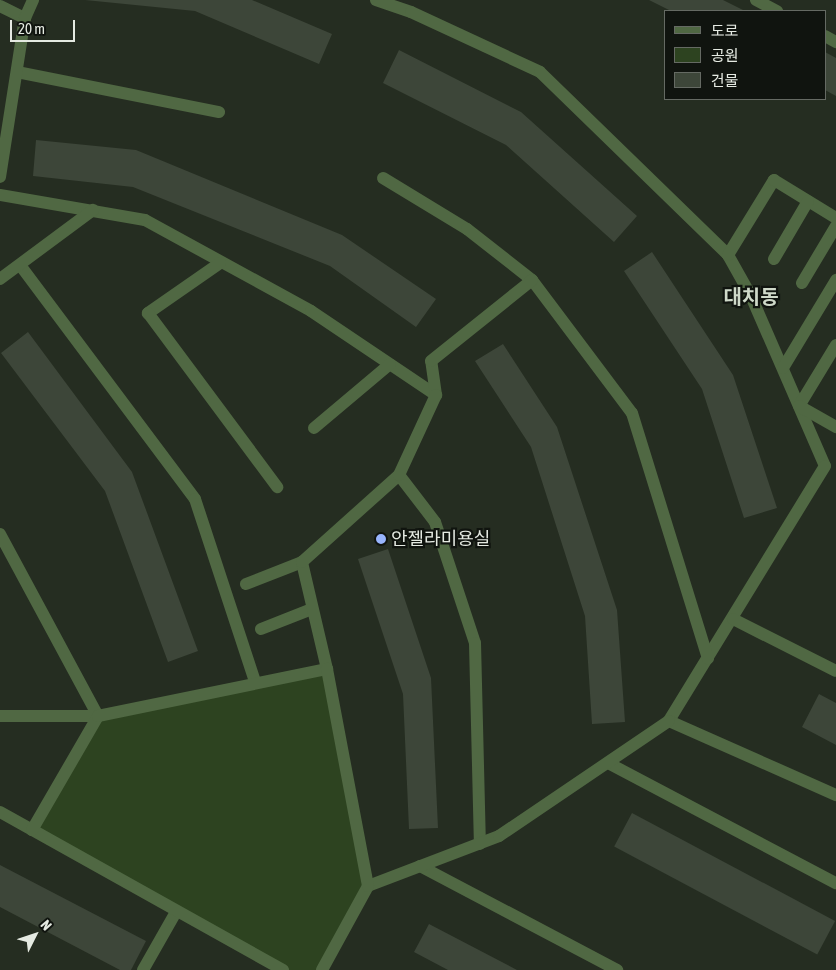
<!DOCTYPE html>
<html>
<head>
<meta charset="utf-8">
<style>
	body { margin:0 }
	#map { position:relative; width:836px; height:970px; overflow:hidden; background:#252d21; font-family:"Asap Condensed","Noto Sans KR",sans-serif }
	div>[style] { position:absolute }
	.green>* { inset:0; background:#2d4320 }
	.building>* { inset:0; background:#3d4639; transform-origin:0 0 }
	.minor>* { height:12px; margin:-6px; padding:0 6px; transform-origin:6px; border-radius:6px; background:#506843 }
	.dots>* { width:14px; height:14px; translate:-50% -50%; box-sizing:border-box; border:2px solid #10140f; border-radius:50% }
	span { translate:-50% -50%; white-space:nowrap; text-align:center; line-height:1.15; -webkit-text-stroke:4.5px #10140f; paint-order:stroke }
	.poi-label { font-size:18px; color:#e5eae2 }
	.left { translate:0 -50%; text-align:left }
	.quarter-label { font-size:20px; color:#cfd9c9; font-weight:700 }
	.legend { position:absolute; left:664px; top:10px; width:162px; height:90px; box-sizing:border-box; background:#10140f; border:1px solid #656a63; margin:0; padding:6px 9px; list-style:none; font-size:15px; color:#e5eae2 }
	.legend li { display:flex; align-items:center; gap:10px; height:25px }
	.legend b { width:25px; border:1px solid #656a63 }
	.north { position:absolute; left:10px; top:910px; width:50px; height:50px; -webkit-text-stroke:4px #10140f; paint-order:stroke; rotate:49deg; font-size:14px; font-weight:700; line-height:20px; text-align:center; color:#e5eae2 }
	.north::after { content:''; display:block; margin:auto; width:18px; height:22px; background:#e5eae2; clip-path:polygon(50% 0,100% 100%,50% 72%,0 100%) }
	.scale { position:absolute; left:10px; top:20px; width:65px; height:22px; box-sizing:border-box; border:2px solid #e5eae2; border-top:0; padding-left:6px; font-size:15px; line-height:18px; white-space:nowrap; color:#e5eae2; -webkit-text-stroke:4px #10140f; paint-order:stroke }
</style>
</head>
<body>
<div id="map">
	<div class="green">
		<i style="clip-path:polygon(327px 669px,368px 886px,322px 970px,283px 970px,32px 830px,98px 716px)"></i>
	</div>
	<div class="building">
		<i style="clip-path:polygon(85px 0,252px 0,332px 34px,319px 64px,195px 11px)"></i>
		<i style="clip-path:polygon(649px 0,723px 0,745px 11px,671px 11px)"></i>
		<i style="clip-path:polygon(399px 50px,521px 112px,637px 216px,614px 242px,506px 145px,383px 83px)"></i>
		<i style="clip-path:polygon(825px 52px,836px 58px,836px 96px,825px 90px)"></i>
		<i style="clip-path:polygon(36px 140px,136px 150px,342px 235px,436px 299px,416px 327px,330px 266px,133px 187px,33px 176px)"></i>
		<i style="clip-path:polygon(652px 252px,733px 375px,777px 508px,744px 518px,702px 389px,624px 271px)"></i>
		<i style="clip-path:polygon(28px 332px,132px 472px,198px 651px,168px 662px,105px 491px,1px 353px)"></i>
		<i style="clip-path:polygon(503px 344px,557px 427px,617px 610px,625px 722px,592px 724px,585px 616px,531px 447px,475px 361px)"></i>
		<i style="clip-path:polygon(388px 549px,431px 678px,438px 828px,409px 829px,403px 694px,358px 559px)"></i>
		<i style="clip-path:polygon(819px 694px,836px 703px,836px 745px,802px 727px)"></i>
		<i style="left:632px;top:813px;width:230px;height:38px;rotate:28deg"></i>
		<i style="clip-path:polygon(0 865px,146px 941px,131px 970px,120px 970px,0 907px)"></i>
		<i style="clip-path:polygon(429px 924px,517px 970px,448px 970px,414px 952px)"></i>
	</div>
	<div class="minor">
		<i style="left:376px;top:0;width:37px;rotate:19deg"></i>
		<i style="left:411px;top:12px;width:142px;rotate:24.9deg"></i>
		<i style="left:540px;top:72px;width:262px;rotate:44.2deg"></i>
		<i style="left:728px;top:255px;width:47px;rotate:60.7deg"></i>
		<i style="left:751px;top:296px;width:185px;rotate:66.5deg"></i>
		<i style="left:825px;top:466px;width:299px;rotate:121.5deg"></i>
		<i style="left:669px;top:721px;width:183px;rotate:23.9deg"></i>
		<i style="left:756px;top:0;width:24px;rotate:28deg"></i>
		<i style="left:0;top:6px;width:28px;rotate:26deg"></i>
		<i style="left:825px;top:36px;width:13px;rotate:29deg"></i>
		<i style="left:17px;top:72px;width:206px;rotate:11.2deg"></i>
		<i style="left:0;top:177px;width:161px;rotate:-81.1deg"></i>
		<i style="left:25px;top:18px;width:20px;rotate:-66deg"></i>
		<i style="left:383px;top:178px;width:98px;rotate:31.3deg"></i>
		<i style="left:467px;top:229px;width:83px;rotate:38.1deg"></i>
		<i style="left:532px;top:280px;width:166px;rotate:53.1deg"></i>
		<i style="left:632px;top:413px;width:257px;rotate:72.8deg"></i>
		<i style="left:0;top:195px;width:147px;rotate:9.8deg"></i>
		<i style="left:145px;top:220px;width:189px;rotate:28.7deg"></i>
		<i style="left:311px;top:311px;width:151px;rotate:33.9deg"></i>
		<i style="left:436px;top:395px;width:34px;rotate:-98deg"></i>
		<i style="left:431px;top:361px;width:129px;rotate:-38.7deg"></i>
		<i style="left:728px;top:255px;width:88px;rotate:-58.5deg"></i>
		<i style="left:774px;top:180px;width:73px;rotate:31.5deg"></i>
		<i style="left:774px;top:259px;width:67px;rotate:-59.6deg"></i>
		<i style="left:220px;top:263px;width:88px;rotate:145.2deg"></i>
		<i style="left:148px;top:313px;width:217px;rotate:53.4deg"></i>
		<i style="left:20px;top:265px;width:292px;rotate:53.2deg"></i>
		<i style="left:195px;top:499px;width:193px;rotate:71.8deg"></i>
		<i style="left:0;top:279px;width:116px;rotate:-36.6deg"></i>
		<i style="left:802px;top:283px;width:66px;rotate:-59.2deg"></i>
		<i style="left:836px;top:345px;width:71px;rotate:121.2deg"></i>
		<i style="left:799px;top:406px;width:43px;rotate:29.6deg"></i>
		<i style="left:783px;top:368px;width:103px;rotate:-58.9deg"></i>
		<i style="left:314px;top:428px;width:99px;rotate:-40.1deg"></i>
		<i style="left:399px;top:475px;width:59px;rotate:52.5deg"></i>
		<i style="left:435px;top:522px;width:127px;rotate:71.7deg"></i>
		<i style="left:475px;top:643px;width:201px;rotate:88.6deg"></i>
		<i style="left:0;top:534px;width:207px;rotate:61.7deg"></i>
		<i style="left:98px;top:716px;width:98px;rotate:180deg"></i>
		<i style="left:246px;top:584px;width:60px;rotate:-21.4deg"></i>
		<i style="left:733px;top:619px;width:115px;rotate:26.8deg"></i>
		<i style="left:261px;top:629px;width:55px;rotate:-21.4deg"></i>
		<i style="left:608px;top:763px;width:258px;rotate:27.8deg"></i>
		<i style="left:0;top:812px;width:37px;rotate:29deg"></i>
		<i style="left:420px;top:866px;width:223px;rotate:27.8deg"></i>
		<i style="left:368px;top:886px;width:140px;rotate:-20.9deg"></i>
		<i style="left:499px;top:836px;width:205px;rotate:-34.1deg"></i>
		<i style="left:143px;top:970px;width:67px;rotate:-60.4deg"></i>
		<i style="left:283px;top:970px;width:287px;rotate:-150.8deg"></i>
		<i style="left:32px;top:830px;width:132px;rotate:-59.9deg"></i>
		<i style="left:98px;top:716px;width:234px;rotate:-11.6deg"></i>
		<i style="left:327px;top:669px;width:110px;rotate:-103.2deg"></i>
		<i style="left:302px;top:562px;width:130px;rotate:-41.9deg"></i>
		<i style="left:399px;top:475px;width:88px;rotate:-65.2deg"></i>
		<i style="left:322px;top:970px;width:96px;rotate:-61.3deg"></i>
		<i style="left:368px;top:886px;width:221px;rotate:-100.7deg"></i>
	</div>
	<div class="dots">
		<i style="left:381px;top:539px;background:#98b5fd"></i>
	</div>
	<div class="poi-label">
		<span class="left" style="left:391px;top:539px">안젤라미용실</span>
	</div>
	<div class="quarter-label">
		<span style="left:751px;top:296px">대치동</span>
	</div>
	<ul class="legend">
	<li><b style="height:6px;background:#506843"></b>도로</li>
	<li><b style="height:14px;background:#2d4320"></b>공원</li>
	<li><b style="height:14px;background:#3d4639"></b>건물</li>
	</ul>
	<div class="north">N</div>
	<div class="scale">20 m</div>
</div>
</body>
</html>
